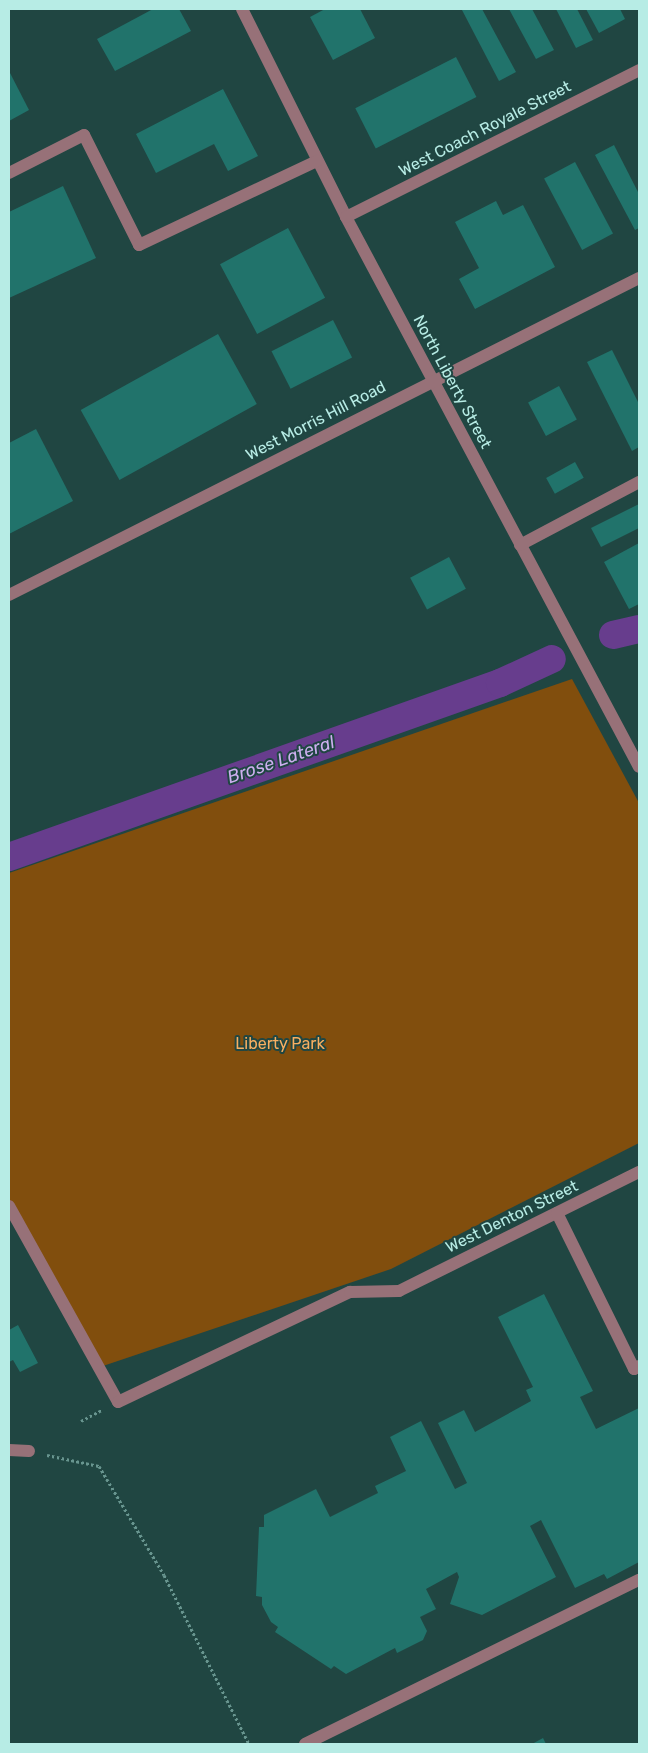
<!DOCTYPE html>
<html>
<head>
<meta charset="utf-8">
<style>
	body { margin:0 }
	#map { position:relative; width:648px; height:1753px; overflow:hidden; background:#204642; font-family:Rubik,sans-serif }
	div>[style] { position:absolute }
	.green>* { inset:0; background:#814e0d }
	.canal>* { height:28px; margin:-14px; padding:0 14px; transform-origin:14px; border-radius:14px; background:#673d8d }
	.building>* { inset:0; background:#21736b; transform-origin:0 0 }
	.path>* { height:3px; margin-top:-1.5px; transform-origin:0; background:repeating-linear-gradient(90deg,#68958f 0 2.5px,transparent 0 5px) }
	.minor>* { height:12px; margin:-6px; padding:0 6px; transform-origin:6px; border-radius:6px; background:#977178 }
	span { translate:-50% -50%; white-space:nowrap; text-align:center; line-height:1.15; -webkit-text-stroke:4px #204642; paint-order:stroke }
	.street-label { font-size:16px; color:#b7ece5 }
	.park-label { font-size:16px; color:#f8af61 }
	.water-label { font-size:18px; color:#ceaff0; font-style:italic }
	.frame { position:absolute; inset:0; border:10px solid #b7ece5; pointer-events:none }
</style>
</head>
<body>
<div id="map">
	<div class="green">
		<i style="clip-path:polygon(572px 679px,639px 803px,639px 1143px,391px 1269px,94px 1369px,9px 1217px,9px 873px)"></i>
	</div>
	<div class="canal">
		<i style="left:613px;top:635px;width:27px;rotate:-13deg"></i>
		<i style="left:9px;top:857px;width:521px;rotate:-19.51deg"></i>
		<i style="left:500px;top:683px;width:57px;rotate:-24.8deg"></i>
	</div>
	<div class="building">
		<i style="clip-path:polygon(153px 9px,179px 9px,191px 31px,115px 71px,97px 39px)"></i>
		<i style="clip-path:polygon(325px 9px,360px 9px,375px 38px,333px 60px,310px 17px)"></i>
		<i style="clip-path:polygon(464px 9px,482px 9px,516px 72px,499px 81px,462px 10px)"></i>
		<i style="clip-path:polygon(509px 9px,532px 9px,554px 50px,536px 59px)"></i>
		<i style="clip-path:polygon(556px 9px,577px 9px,593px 40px,576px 48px)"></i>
		<i style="clip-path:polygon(586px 9px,620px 9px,625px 19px,599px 33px)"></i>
		<i style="left:456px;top:57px;width:45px;height:113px;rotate:63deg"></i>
		<i style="clip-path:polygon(9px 71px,29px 110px,9px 121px)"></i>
		<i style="clip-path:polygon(223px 89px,258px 156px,228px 171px,214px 144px,156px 173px,136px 134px)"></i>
		<i style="clip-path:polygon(614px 145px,639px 194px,639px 228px,635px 230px,595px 155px)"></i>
		<i style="left:575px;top:162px;width:81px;height:35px;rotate:62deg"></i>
		<i style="clip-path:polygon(63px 186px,96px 258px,9px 298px,9px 212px)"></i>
		<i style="clip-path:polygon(496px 201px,503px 215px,523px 205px,555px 267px,475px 309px,459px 279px,479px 268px,455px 222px)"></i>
		<i style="left:288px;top:228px;width:79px;height:77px;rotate:62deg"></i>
		<i style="left:333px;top:320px;width:42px;height:69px;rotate:63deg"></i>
		<i style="left:218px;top:334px;width:80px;height:157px;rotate:61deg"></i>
		<i style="clip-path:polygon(612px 350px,639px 404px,639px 447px,632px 451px,587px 362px)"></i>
		<i style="left:559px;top:386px;width:38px;height:35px;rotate:62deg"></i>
		<i style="clip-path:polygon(36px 429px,73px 501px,9px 534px,9px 443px)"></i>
		<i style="left:575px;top:462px;width:18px;height:33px;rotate:61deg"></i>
		<i style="clip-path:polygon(639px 504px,639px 528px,601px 547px,591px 528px)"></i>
		<i style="clip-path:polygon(639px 543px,639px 604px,629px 609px,604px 562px)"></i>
		<i style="left:449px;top:557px;width:36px;height:44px;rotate:62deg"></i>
		<i style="clip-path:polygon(544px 1294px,593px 1391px,580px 1397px,596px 1429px,639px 1408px,639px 1562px,607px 1579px,604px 1574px,575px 1588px,541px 1520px,530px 1526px,556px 1577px,482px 1615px,450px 1604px,459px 1577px,457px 1572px,426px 1589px,436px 1609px,420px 1617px,427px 1631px,423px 1640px,397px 1653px,395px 1648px,346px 1674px,334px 1666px,331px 1669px,275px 1632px,278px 1627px,271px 1622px,262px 1605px,262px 1597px,256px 1596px,259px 1527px,264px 1527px,264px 1515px,316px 1489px,330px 1517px,378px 1493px,375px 1486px,406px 1471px,390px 1437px,421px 1421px,455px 1489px,467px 1483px,438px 1423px,464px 1410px,475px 1432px,531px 1401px,526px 1390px,533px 1387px,498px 1317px)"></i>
		<i style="clip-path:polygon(18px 1325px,38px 1363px,20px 1372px,13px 1360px,9px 1362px,9px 1330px)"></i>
		<i style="clip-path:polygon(543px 1738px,546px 1744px,532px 1744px)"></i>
	</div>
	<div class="path">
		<i style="left:81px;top:1421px;width:24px;rotate:-28deg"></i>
		<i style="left:47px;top:1455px;width:53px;rotate:11.9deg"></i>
		<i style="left:99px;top:1466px;width:127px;rotate:59.2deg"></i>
		<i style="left:164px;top:1575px;width:189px;rotate:63.3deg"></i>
	</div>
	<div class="minor">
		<i style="left:242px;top:9px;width:233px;rotate:63.4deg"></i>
		<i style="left:346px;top:217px;width:623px;rotate:61.95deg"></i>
		<i style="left:9px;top:173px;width:84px;rotate:-26.9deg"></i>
		<i style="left:84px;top:135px;width:123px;rotate:63.4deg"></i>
		<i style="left:139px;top:245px;width:197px;rotate:-25.3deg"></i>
		<i style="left:346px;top:217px;width:328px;rotate:-26.6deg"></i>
		<i style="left:520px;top:545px;width:135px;rotate:-27.9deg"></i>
		<i style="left:9px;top:595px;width:705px;rotate:-26.71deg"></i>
		<i style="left:9px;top:1206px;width:224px;rotate:60.9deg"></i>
		<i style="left:118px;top:1402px;width:257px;rotate:-25.4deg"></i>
		<i style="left:350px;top:1292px;width:49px;rotate:-1.2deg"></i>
		<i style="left:399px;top:1291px;width:268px;rotate:-26.4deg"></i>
		<i style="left:557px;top:1213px;width:174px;rotate:63.7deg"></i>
		<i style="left:634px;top:1369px;width:6px;rotate:-31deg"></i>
		<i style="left:9px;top:1450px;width:20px;rotate:3deg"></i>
		<i style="left:305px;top:1744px;width:372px;rotate:-26.2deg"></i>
	</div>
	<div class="street-label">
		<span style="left:485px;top:129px;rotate:-27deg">West Coach Royale Street</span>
		<span style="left:452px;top:382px;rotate:62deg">North Liberty Street</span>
		<span style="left:316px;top:421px;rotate:-27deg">West Morris Hill Road</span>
		<span style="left:512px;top:1217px;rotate:-26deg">West Denton Street</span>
	</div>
	<div class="park-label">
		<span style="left:280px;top:1044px">Liberty Park</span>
	</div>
	<div class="water-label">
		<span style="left:281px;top:760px;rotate:-19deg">Brose Lateral</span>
	</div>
	<div class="frame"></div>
</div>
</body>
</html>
